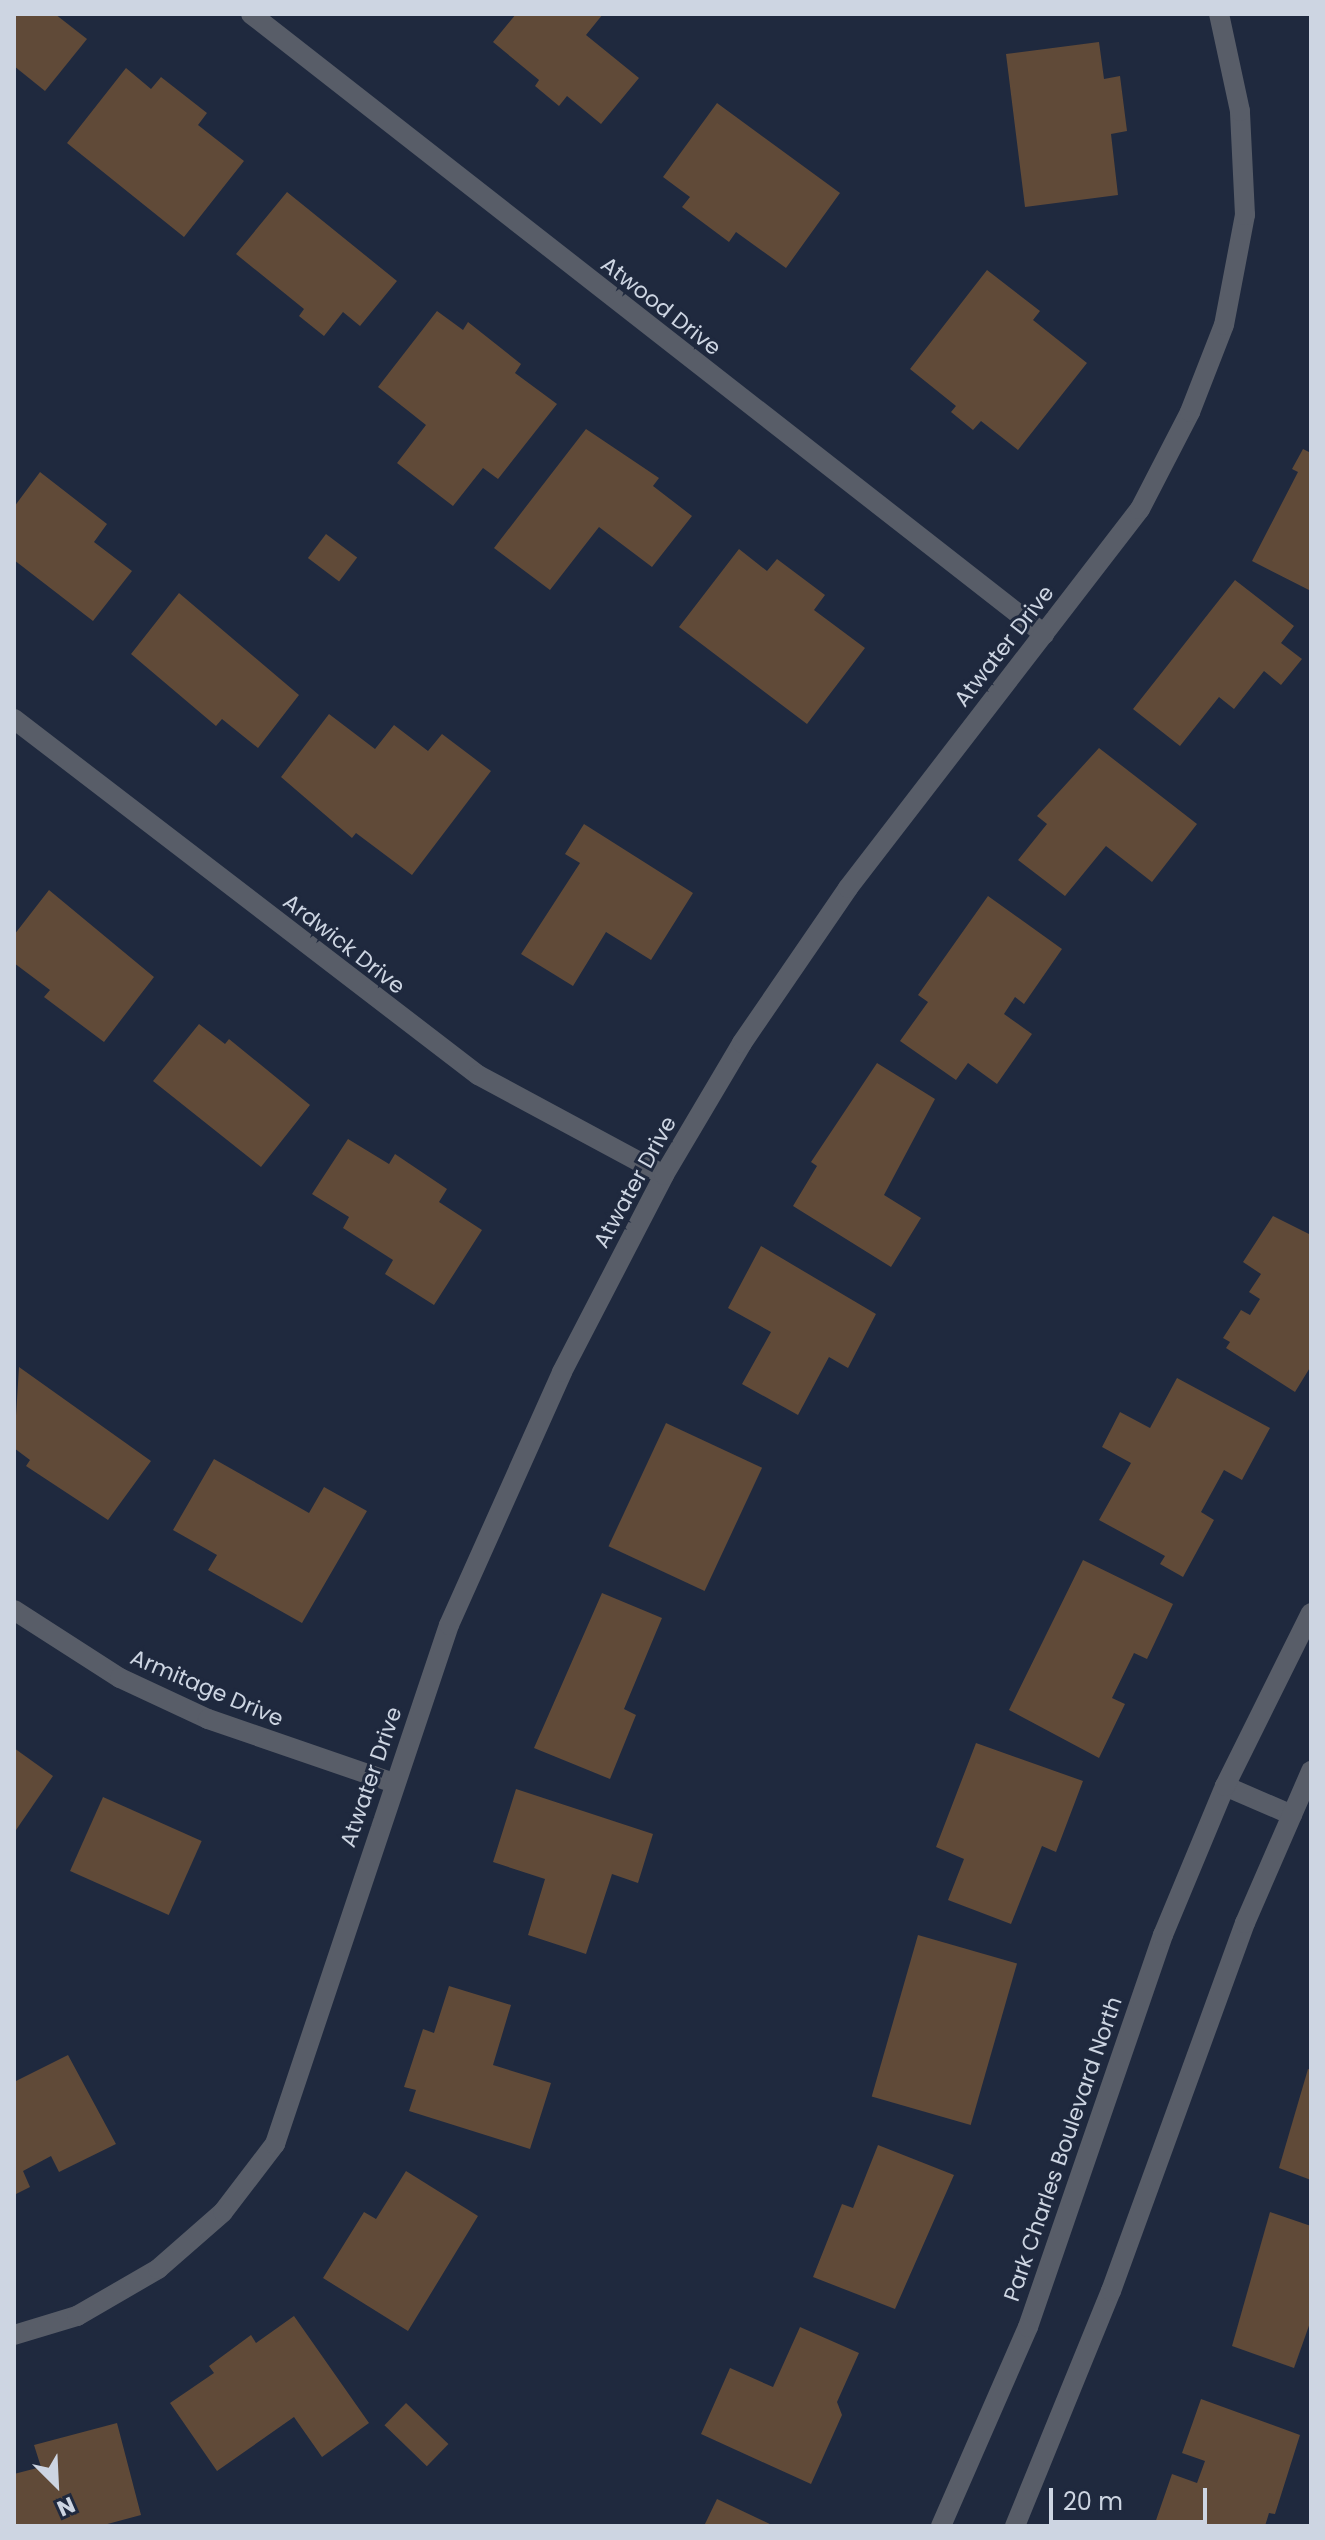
<!DOCTYPE html>
<html>
<head>
<meta charset="utf-8">
<style>
	body { margin:0 }
	#map { position:relative; width:1325px; height:2540px; overflow:hidden; background:#1f293e; font-family:Poppins,sans-serif }
	div>[style] { position:absolute }
	.building>* { inset:0; background:#604a38; transform-origin:0 0 }
	.street>* { height:20px; margin:-10px; padding:0 10px; transform-origin:10px; border-radius:10px; background:#585d68 }
	span { translate:-50% -50%; white-space:nowrap; text-align:center; line-height:1.15; -webkit-text-stroke:6px #1f293e; paint-order:stroke }
	.street-label { font-size:22px; color:#cdd5e2 }
	.frame { position:absolute; inset:0; border:16px solid #cdd5e2; pointer-events:none }
	.north { position:absolute; left:16px; top:2444px; width:80px; height:80px; -webkit-text-stroke:6px #1f293e; paint-order:stroke; rotate:156deg; font-size:22px; font-weight:700; line-height:32px; text-align:center; color:#cdd5e2 }
	.north::after { content:''; display:block; margin:auto; width:28px; height:36px; background:#cdd5e2; clip-path:polygon(50% 0,100% 100%,50% 72%,0 100%) }
	.scale { position:absolute; left:1049px; top:2488px; width:158px; height:36px; box-sizing:border-box; border:4px solid #cdd5e2; border-top:0; padding-left:10px; font-size:24px; line-height:28px; white-space:nowrap; color:#cdd5e2; -webkit-text-stroke:6px #1f293e; paint-order:stroke }
</style>
</head>
<body>
<div id="map">
	<div class="building">
		<i style="clip-path:polygon(14px 14px,55px 14px,87px 39px,45px 91px,14px 66px)"></i>
		<i style="clip-path:polygon(516px 14px,603px 14px,586px 35px,639px 78px,601px 124px,567px 96px,559px 106px,535px 86px,539px 80px,493px 42px)"></i>
		<i style="clip-path:polygon(1099px 42px,1104px 79px,1120px 76px,1127px 131px,1111px 134px,1118px 195px,1025px 207px,1006px 54px)"></i>
		<i style="clip-path:polygon(126px 68px,151px 89px,161px 77px,207px 113px,198px 125px,244px 161px,184px 237px,67px 143px)"></i>
		<i style="clip-path:polygon(717px 103px,840px 193px,786px 268px,736px 232px,729px 242px,682px 207px,690px 197px,663px 177px)"></i>
		<i style="clip-path:polygon(287px 192px,397px 281px,360px 326px,343px 312px,324px 336px,299px 316px,304px 309px,236px 254px)"></i>
		<i style="clip-path:polygon(987px 270px,1040px 311px,1033px 320px,1087px 363px,1018px 450px,981px 421px,973px 430px,951px 412px,956px 406px,910px 369px)"></i>
		<i style="clip-path:polygon(437px 311px,463px 330px,468px 322px,521px 364px,515px 373px,557px 404px,498px 479px,483px 468px,453px 506px,397px 463px,426px 425px,378px 387px)"></i>
		<i style="clip-path:polygon(586px 429px,659px 478px,653px 486px,692px 516px,652px 567px,599px 527px,550px 590px,494px 548px)"></i>
		<i style="clip-path:polygon(1303px 449px,1311px 453px,1309px 590px,1252px 561px,1298px 472px,1292px 469px)"></i>
		<i style="clip-path:polygon(40px 472px,107px 524px,94px 542px,132px 571px,93px 621px,14px 560px,14px 507px)"></i>
		<i style="left:326px;top:534px;width:39px;height:30px;rotate:37deg"></i>
		<i style="clip-path:polygon(739px 549px,767px 571px,777px 559px,825px 595px,814px 610px,865px 648px,807px 724px,679px 627px)"></i>
		<i style="clip-path:polygon(1235px 580px,1294px 626px,1281px 643px,1302px 659px,1281px 685px,1264px 671px,1234px 709px,1219px 697px,1180px 746px,1133px 709px)"></i>
		<i style="clip-path:polygon(179px 593px,299px 695px,258px 748px,222px 719px,216px 726px,131px 654px)"></i>
		<i style="clip-path:polygon(329px 714px,375px 749px,394px 725px,428px 751px,442px 734px,491px 771px,412px 875px,356px 833px,352px 838px,281px 777px)"></i>
		<i style="clip-path:polygon(1099px 748px,1197px 824px,1152px 882px,1106px 846px,1065px 896px,1018px 860px,1047px 824px,1037px 816px)"></i>
		<i style="clip-path:polygon(584px 824px,693px 893px,651px 960px,606px 932px,573px 986px,521px 954px,580px 863px,565px 854px)"></i>
		<i style="clip-path:polygon(49px 890px,154px 977px,104px 1042px,44px 997px,50px 990px,14px 963px,14px 935px)"></i>
		<i style="clip-path:polygon(988px 896px,1062px 949px,1024px 1004px,1015px 997px,1004px 1014px,1032px 1034px,997px 1084px,968px 1063px,956px 1080px,900px 1041px,928px 1002px,918px 995px)"></i>
		<i style="clip-path:polygon(199px 1024px,225px 1044px,229px 1039px,310px 1105px,261px 1167px,153px 1081px)"></i>
		<i style="clip-path:polygon(877px 1063px,935px 1099px,884px 1195px,921px 1218px,891px 1267px,793px 1206px,817px 1166px,811px 1162px)"></i>
		<i style="clip-path:polygon(348px 1139px,389px 1164px,395px 1154px,447px 1189px,439px 1202px,482px 1230px,434px 1305px,385px 1274px,393px 1260px,343px 1228px,349px 1217px,312px 1194px)"></i>
		<i style="clip-path:polygon(1273px 1216px,1311px 1235px,1311px 1366px,1295px 1392px,1226px 1348px,1230px 1342px,1223px 1338px,1241px 1310px,1250px 1315px,1260px 1299px,1249px 1292px,1261px 1274px,1243px 1262px)"></i>
		<i style="clip-path:polygon(761px 1246px,876px 1314px,848px 1368px,829px 1357px,798px 1415px,742px 1384px,771px 1332px,728px 1308px)"></i>
		<i style="clip-path:polygon(19px 1367px,151px 1461px,108px 1520px,26px 1466px,30px 1460px,14px 1448px)"></i>
		<i style="clip-path:polygon(1177px 1378px,1270px 1428px,1242px 1480px,1224px 1470px,1201px 1512px,1214px 1520px,1183px 1577px,1160px 1564px,1165px 1556px,1099px 1520px,1131px 1463px,1102px 1447px,1120px 1412px,1150px 1428px)"></i>
		<i style="left:666px;top:1423px;width:106px;height:136px;rotate:25deg"></i>
		<i style="clip-path:polygon(214px 1459px,309px 1513px,324px 1487px,367px 1511px,302px 1623px,208px 1570px,217px 1555px,173px 1530px)"></i>
		<i style="clip-path:polygon(1083px 1560px,1173px 1604px,1147px 1659px,1134px 1653px,1112px 1698px,1125px 1704px,1099px 1758px,1009px 1710px)"></i>
		<i style="clip-path:polygon(602px 1593px,662px 1618px,624px 1709px,636px 1715px,610px 1779px,534px 1748px)"></i>
		<i style="clip-path:polygon(976px 1743px,1083px 1781px,1056px 1852px,1042px 1846px,1011px 1924px,948px 1900px,964px 1859px,936px 1847px)"></i>
		<i style="clip-path:polygon(14px 1748px,53px 1776px,14px 1833px)"></i>
		<i style="clip-path:polygon(516px 1789px,653px 1834px,638px 1883px,612px 1874px,586px 1954px,528px 1935px,545px 1879px,493px 1862px)"></i>
		<i style="left:103px;top:1797px;width:108px;height:81px;rotate:24deg"></i>
		<i style="left:918px;top:1935px;width:103px;height:168px;rotate:16deg"></i>
		<i style="clip-path:polygon(449px 1986px,511px 2005px,493px 2065px,551px 2083px,530px 2149px,409px 2111px,416px 2090px,404px 2087px,423px 2029px,434px 2033px)"></i>
		<i style="clip-path:polygon(68px 2055px,116px 2144px,59px 2172px,51px 2156px,23px 2171px,30px 2187px,14px 2195px,14px 2082px)"></i>
		<i style="clip-path:polygon(1308px 2069px,1311px 2070px,1311px 2180px,1279px 2168px)"></i>
		<i style="clip-path:polygon(878px 2145px,954px 2175px,895px 2309px,813px 2277px,842px 2204px,853px 2208px)"></i>
		<i style="clip-path:polygon(406px 2171px,478px 2216px,408px 2331px,323px 2278px,364px 2212px,376px 2219px)"></i>
		<i style="clip-path:polygon(1270px 2212px,1311px 2226px,1311px 2320px,1294px 2368px,1232px 2346px)"></i>
		<i style="clip-path:polygon(294px 2316px,369px 2423px,322px 2457px,294px 2417px,217px 2471px,170px 2403px,214px 2373px,209px 2366px,251px 2335px,256px 2343px)"></i>
		<i style="clip-path:polygon(800px 2327px,859px 2353px,837px 2402px,842px 2415px,811px 2484px,701px 2434px,730px 2368px,773px 2387px)"></i>
		<i style="clip-path:polygon(1201px 2399px,1300px 2435px,1275px 2514px,1269px 2513px,1265px 2526px,1154px 2526px,1172px 2474px,1197px 2483px,1205px 2461px,1182px 2453px)"></i>
		<i style="left:406px;top:2403px;width:59px;height:31px;rotate:44deg"></i>
		<i style="clip-path:polygon(117px 2423px,141px 2515px,100px 2526px,14px 2526px,14px 2474px,41px 2467px,34px 2445px)"></i>
		<i style="clip-path:polygon(717px 2499px,774px 2526px,704px 2526px)"></i>
	</div>
	<div class="street">
		<i style="left:251px;top:14px;width:1007px;rotate:38.02deg"></i>
		<i style="left:14px;top:719px;width:585px;rotate:37.5deg"></i>
		<i style="left:478px;top:1075px;width:211px;rotate:28.3deg"></i>
		<i style="left:14px;top:1610px;width:126px;rotate:32.7deg"></i>
		<i style="left:120px;top:1678px;width:97px;rotate:25deg"></i>
		<i style="left:208px;top:1719px;width:197px;rotate:19deg"></i>
		<i style="left:1225px;top:1786px;width:73px;rotate:23.4deg"></i>
		<i style="left:14px;top:2335px;width:66px;rotate:-16.8deg"></i>
		<i style="left:77px;top:2316px;width:94px;rotate:-30.1deg"></i>
		<i style="left:158px;top:2269px;width:86px;rotate:-41.2deg"></i>
		<i style="left:223px;top:2212px;width:86px;rotate:-52.6deg"></i>
		<i style="left:275px;top:2144px;width:547px;rotate:-71.47deg"></i>
		<i style="left:449px;top:1625px;width:277px;rotate:-65.9deg"></i>
		<i style="left:562px;top:1372px;width:222px;rotate:-62.6deg"></i>
		<i style="left:664px;top:1175px;width:153px;rotate:-59.4deg"></i>
		<i style="left:742px;top:1043px;width:188px;rotate:-55.6deg"></i>
		<i style="left:848px;top:888px;width:478px;rotate:-52.4deg"></i>
		<i style="left:1140px;top:509px;width:109px;rotate:-62.7deg"></i>
		<i style="left:1190px;top:412px;width:93px;rotate:-68.7deg"></i>
		<i style="left:1224px;top:325px;width:112px;rotate:-79.2deg"></i>
		<i style="left:1245px;top:215px;width:104px;rotate:-92.8deg"></i>
		<i style="left:1240px;top:111px;width:99px;rotate:-102.2deg"></i>
		<i style="left:941px;top:2526px;width:217px;rotate:-66.4deg"></i>
		<i style="left:1028px;top:2327px;width:415px;rotate:-71deg"></i>
		<i style="left:1163px;top:1935px;width:161px;rotate:-67.4deg"></i>
		<i style="left:1225px;top:1786px;width:193px;rotate:-63.6deg"></i>
		<i style="left:1015px;top:2526px;width:254px;rotate:-67.8deg"></i>
		<i style="left:1111px;top:2291px;width:392px;rotate:-70deg"></i>
		<i style="left:1245px;top:1923px;width:166px;rotate:-66.5deg"></i>
	</div>
	<div class="street-label">
		<span style="left:661px;top:306px;rotate:38deg">Atwood Drive</span>
		<span style="left:1004px;top:646px;rotate:-52deg">Atwater Drive</span>
		<span style="left:344px;top:944px;rotate:38deg">Ardwick Drive</span>
		<span style="left:635px;top:1182px;rotate:-61deg">Atwater Drive</span>
		<span style="left:207px;top:1688px;rotate:23deg">Armitage Drive</span>
		<span style="left:371px;top:1777px;rotate:-71deg">Atwater Drive</span>
		<span style="left:1063px;top:2149px;rotate:-71deg">Park Charles Boulevard North</span>
	</div>
	<div class="frame"></div>
	<div class="north">N</div>
	<div class="scale">20 m</div>
</div>
</body>
</html>
